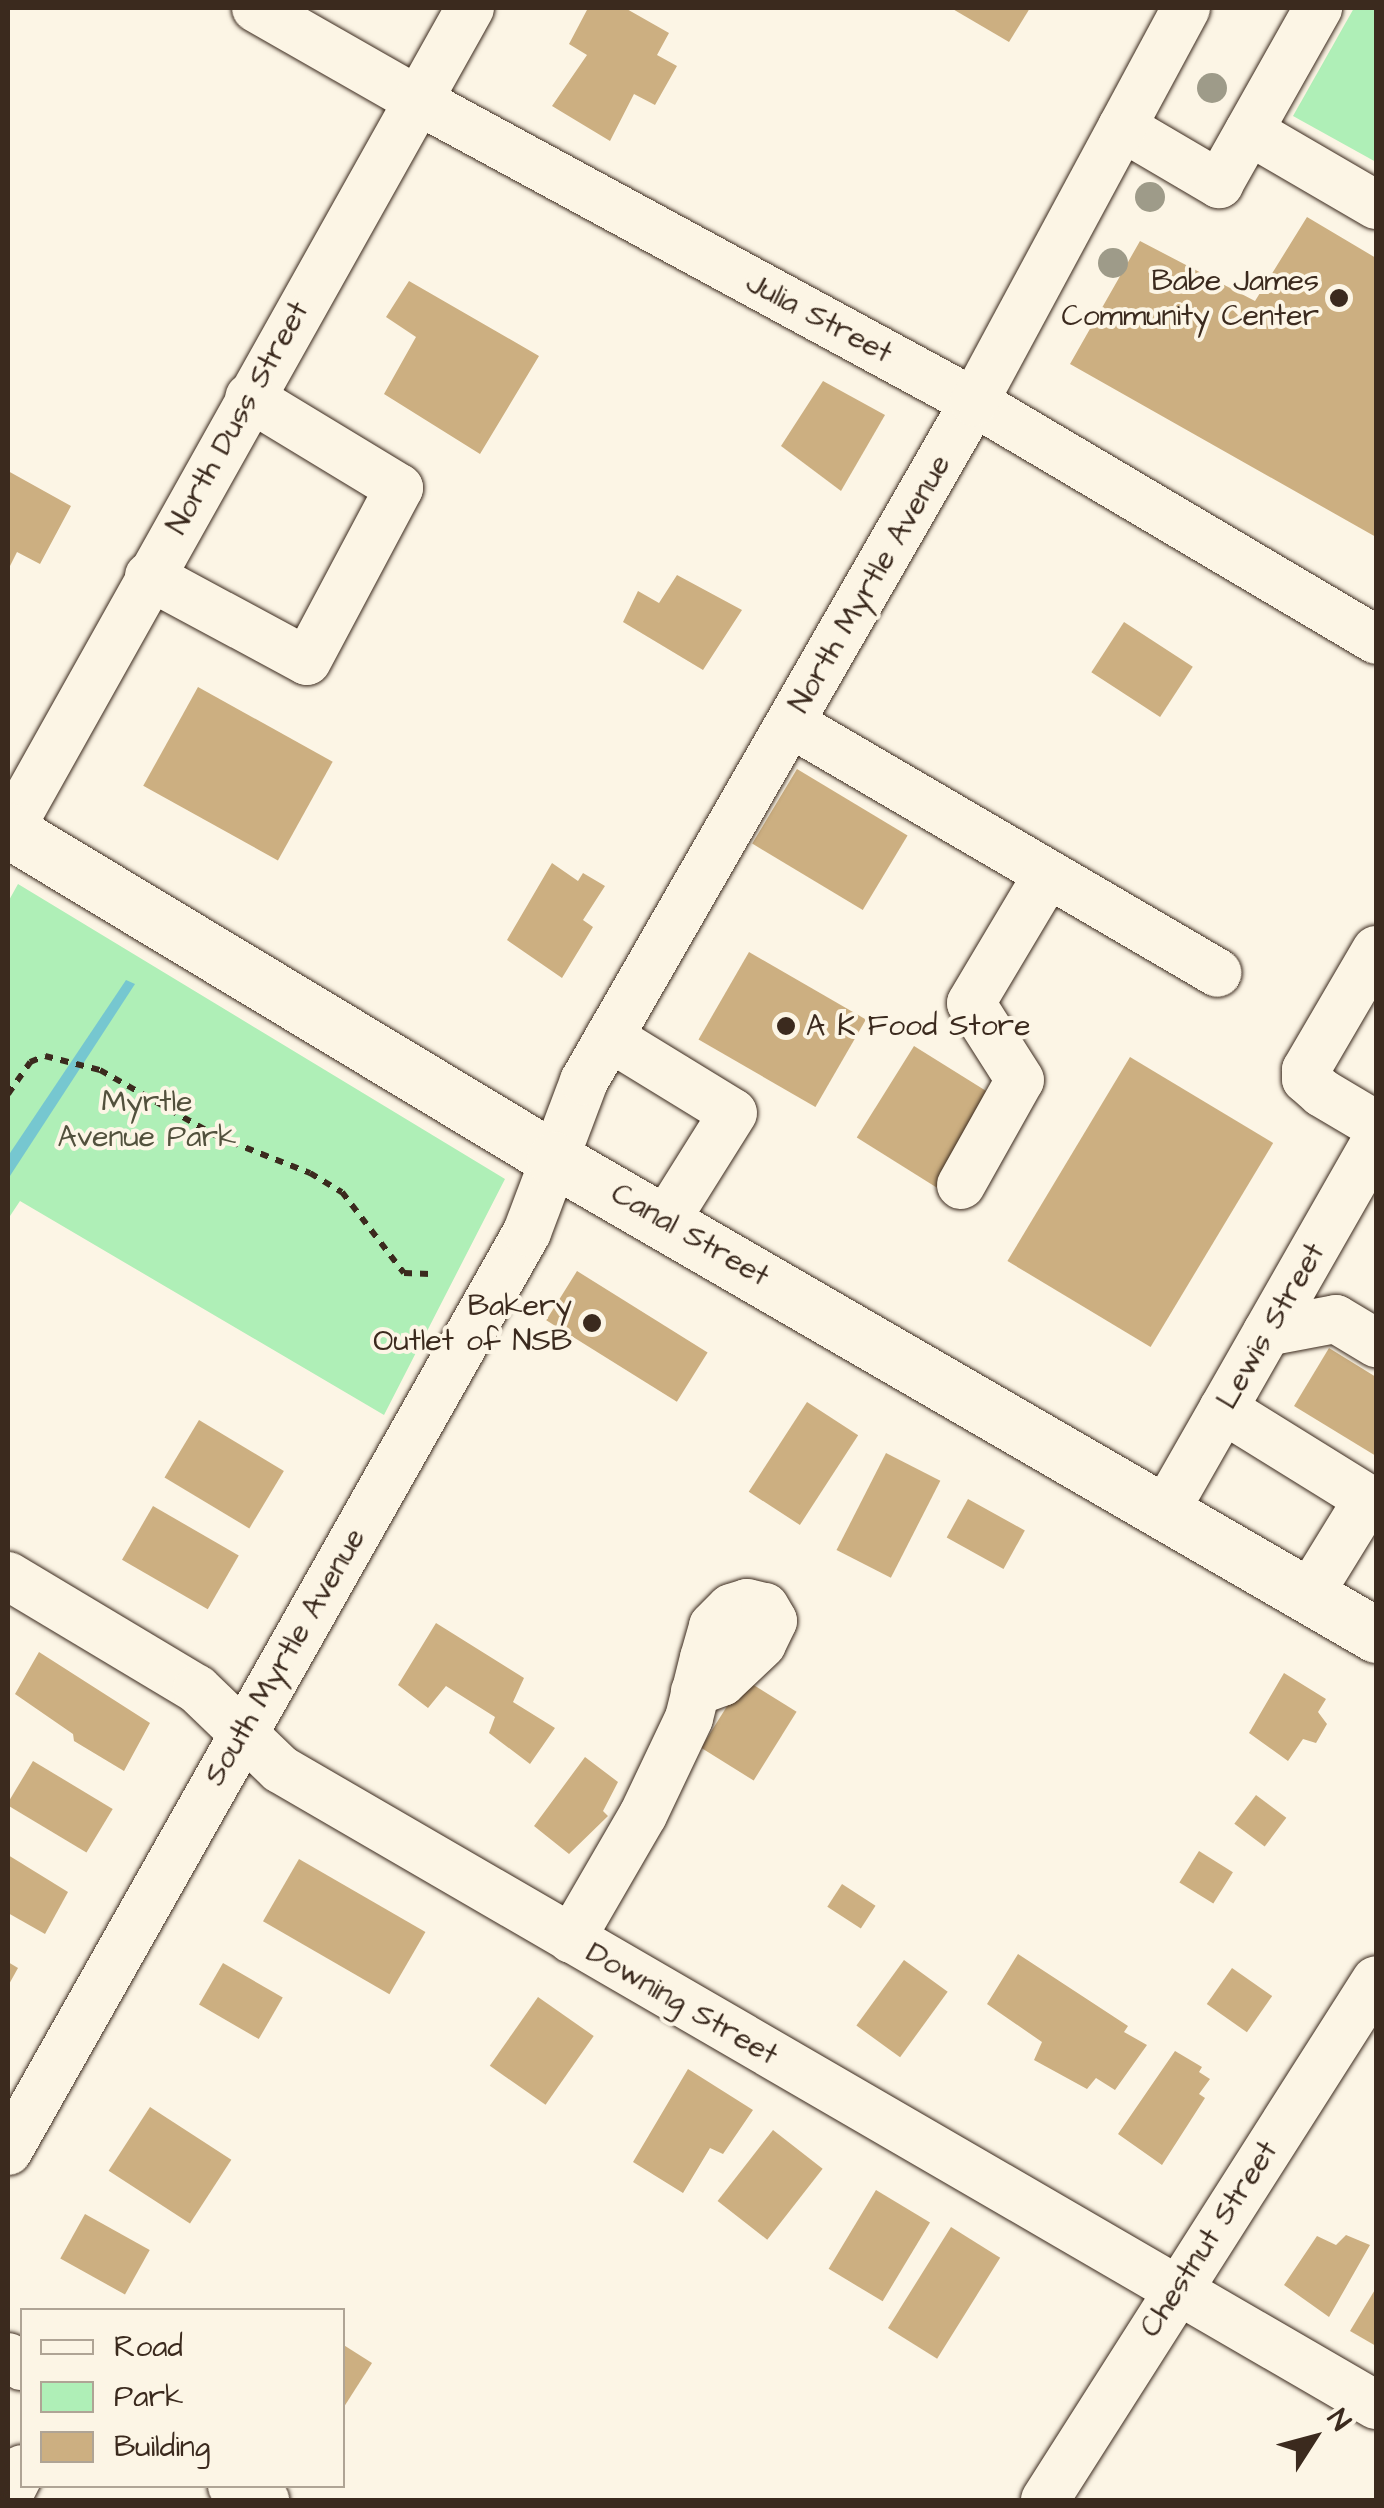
<!DOCTYPE html>
<html>
<head>
<meta charset="utf-8">
<style>
	body { margin:0 }
	#map { position:relative; width:1384px; height:2508px; overflow:hidden; background:#fcf5e5; font-family:"Architects Daughter",sans-serif }
	div>[style] { position:absolute }
	.green>* { inset:0; background:#afefb7 }
	.water>* { inset:0; background:#76c7d0 }
	.building>* { inset:0; background:#ccaf81; transform-origin:0 0 }
	.path>* { height:6px; margin-top:-3px; transform-origin:0; background:repeating-linear-gradient(90deg,#3b2a1e 0 8px,transparent 0 16px) }
	.roads { filter:drop-shadow(0 0 2px #3b2a1e) drop-shadow(0 0 2px #3b2a1e) }
	.minor>* { height:48px; margin:-24px; padding:0 24px; transform-origin:24px; border-radius:24px; background:#fcf5e5 }
	.major>* { height:55px; margin:-27.5px; padding:0 27.5px; transform-origin:27.5px; border-radius:27.5px; background:#fcf5e5 }
	.trees>* { width:30px; height:30px; margin:-15px; border-radius:50%; background:#9e9b89 }
	.dots>* { width:28px; height:28px; translate:-50% -50%; box-sizing:border-box; border:5px solid #fcf5e5; border-radius:50% }
	span { translate:-50% -50%; white-space:nowrap; text-align:center; line-height:1.15; -webkit-text-stroke:8px #fcf5e5; paint-order:stroke }
	.poi-label { font-size:30px; color:#3b2a1e }
	.right { translate:-100% -50%; text-align:right }
	.left { translate:0 -50%; text-align:left }
	.street-label { font-size:30px; color:#3b2a1e }
	.park-label { font-size:30px; color:#52513d }
	.frame { position:absolute; inset:0; border:10px solid #3b2a1e; pointer-events:none }
	.legend { position:absolute; left:20px; top:2308px; width:325px; height:180px; box-sizing:border-box; background:#fcf5e5; border:2px solid #afa495; margin:0; padding:12px 18px; list-style:none; font-size:30px; color:#3b2a1e }
	.legend li { display:flex; align-items:center; gap:20px; height:50px }
	.legend b { width:50px; border:2px solid #afa495 }
	.north { position:absolute; left:1264px; top:2388px; width:100px; height:100px; -webkit-text-stroke:8px #fcf5e5; paint-order:stroke; rotate:54deg; font-size:28px; font-weight:700; line-height:40px; text-align:center; color:#3b2a1e }
	.north::after { content:''; display:block; margin:auto; width:35px; height:45px; background:#3b2a1e; clip-path:polygon(50% 0,100% 100%,50% 72%,0 100%) }
</style>
</head>
<body>
<div id="map">
	<div class="green">
		<i style="clip-path:polygon(1354px 8px,1376px 8px,1376px 162px,1293px 116px)"></i>
		<i style="clip-path:polygon(18px 884px,505px 1179px,384px 1415px,20px 1201px,8px 1219px,8px 902px)"></i>
	</div>
	<div class="water">
		<i style="clip-path:polygon(126px 980px,135px 984px,8px 1179px,8px 1156px)"></i>
	</div>
	<div class="building">
		<i style="clip-path:polygon(588px 8px,625px 8px,669px 33px,657px 55px,677px 66px,655px 105px,634px 94px,610px 141px,552px 106px,587px 55px,569px 44px)"></i>
		<i style="clip-path:polygon(951px 8px,1030px 8px,1009px 42px)"></i>
		<i style="clip-path:polygon(1307px 217px,1376px 258px,1376px 537px,1070px 364px,1140px 241px,1255px 301px)"></i>
		<i style="clip-path:polygon(409px 281px,539px 356px,480px 454px,384px 394px,416px 337px,386px 317px)"></i>
		<i style="clip-path:polygon(823px 381px,885px 415px,841px 491px,781px 446px)"></i>
		<i style="clip-path:polygon(8px 471px,71px 506px,40px 564px,17px 552px,8px 570px)"></i>
		<i style="clip-path:polygon(677px 575px,742px 610px,703px 670px,623px 622px,638px 591px,659px 603px)"></i>
		<i style="left:1124px;top:622px;width:82px;height:60px;rotate:33deg"></i>
		<i style="left:198px;top:687px;width:154px;height:113px;rotate:29deg"></i>
		<i style="left:797px;top:769px;width:129px;height:87px;rotate:31deg"></i>
		<i style="clip-path:polygon(552px 863px,578px 881px,583px 873px,605px 886px,583px 920px,593px 927px,562px 978px,507px 940px)"></i>
		<i style="left:749px;top:952px;width:135px;height:101px;rotate:30deg"></i>
		<i style="left:914px;top:1046px;width:96px;height:108px;rotate:32deg"></i>
		<i style="left:1130px;top:1057px;width:167px;height:238px;rotate:31deg"></i>
		<i style="left:577px;top:1271px;width:154px;height:58px;rotate:32deg"></i>
		<i style="clip-path:polygon(1329px 1348px,1376px 1377px,1376px 1456px,1294px 1406px)"></i>
		<i style="left:807px;top:1402px;width:61px;height:107px;rotate:33deg"></i>
		<i style="left:199px;top:1420px;width:99px;height:67px;rotate:31deg"></i>
		<i style="left:886px;top:1453px;width:61px;height:109px;rotate:27deg"></i>
		<i style="left:968px;top:1499px;width:65px;height:44px;rotate:29deg"></i>
		<i style="left:153px;top:1506px;width:99px;height:62px;rotate:30deg"></i>
		<i style="clip-path:polygon(436px 1623px,524px 1678px,513px 1702px,555px 1728px,530px 1764px,489px 1733px,495px 1717px,446px 1686px,428px 1708px,398px 1685px)"></i>
		<i style="clip-path:polygon(39px 1652px,150px 1723px,124px 1771px,74px 1741px,73px 1734px,15px 1694px)"></i>
		<i style="clip-path:polygon(1284px 1673px,1326px 1699px,1318px 1712px,1327px 1724px,1316px 1743px,1303px 1739px,1288px 1761px,1249px 1733px)"></i>
		<i style="left:744px;top:1679px;width:62px;height:81px;rotate:32deg"></i>
		<i style="clip-path:polygon(585px 1757px,618px 1782px,603px 1811px,608px 1816px,569px 1854px,534px 1826px)"></i>
		<i style="left:33px;top:1761px;width:93px;height:51px;rotate:31deg"></i>
		<i style="left:1256px;top:1795px;width:38px;height:36px;rotate:37deg"></i>
		<i style="left:1199px;top:1851px;width:40px;height:37px;rotate:32deg"></i>
		<i style="clip-path:polygon(8px 1855px,68px 1892px,45px 1934px,8px 1913px)"></i>
		<i style="left:299px;top:1859px;width:146px;height:72px;rotate:30deg"></i>
		<i style="left:842px;top:1884px;width:40px;height:27px;rotate:33deg"></i>
		<i style="clip-path:polygon(1018px 1954px,1128px 2026px,1124px 2032px,1147px 2045px,1115px 2090px,1096px 2078px,1087px 2089px,1034px 2060px,1042px 2042px,987px 2004px)"></i>
		<i style="left:904px;top:1960px;width:54px;height:81px;rotate:36deg"></i>
		<i style="clip-path:polygon(8px 1962px,18px 1968px,8px 1986px)"></i>
		<i style="left:223px;top:1963px;width:69px;height:48px;rotate:30deg"></i>
		<i style="left:1232px;top:1968px;width:49px;height:44px;rotate:35deg"></i>
		<i style="left:538px;top:1997px;width:68px;height:84px;rotate:35deg"></i>
		<i style="clip-path:polygon(1175px 2051px,1202px 2067px,1199px 2072px,1210px 2079px,1199px 2094px,1205px 2098px,1162px 2165px,1118px 2134px)"></i>
		<i style="clip-path:polygon(688px 2069px,753px 2110px,723px 2154px,710px 2148px,683px 2193px,633px 2162px)"></i>
		<i style="left:150px;top:2107px;width:97px;height:76px;rotate:33deg"></i>
		<i style="left:773px;top:2130px;width:63px;height:90px;rotate:38deg"></i>
		<i style="left:876px;top:2190px;width:63px;height:92px;rotate:31deg"></i>
		<i style="left:85px;top:2214px;width:74px;height:51px;rotate:29deg"></i>
		<i style="left:951px;top:2227px;width:58px;height:119px;rotate:32deg"></i>
		<i style="clip-path:polygon(1346px 2235px,1370px 2245px,1329px 2317px,1284px 2285px,1317px 2236px,1336px 2245px)"></i>
		<i style="clip-path:polygon(1376px 2288px,1376px 2346px,1350px 2331px)"></i>
		<i style="clip-path:polygon(342px 2344px,372px 2363px,342px 2410px)"></i>
	</div>
	<div class="path">
		<i style="left:8px;top:1094px;width:39px;rotate:-55deg"></i>
		<i style="left:30px;top:1062px;width:16px;rotate:-22deg"></i>
		<i style="left:45px;top:1056px;width:57px;rotate:14.3deg"></i>
		<i style="left:100px;top:1070px;width:133px;rotate:29.6deg"></i>
		<i style="left:216px;top:1136px;width:101px;rotate:21.5deg"></i>
		<i style="left:310px;top:1173px;width:37px;rotate:31deg"></i>
		<i style="left:342px;top:1192px;width:102px;rotate:52.6deg"></i>
		<i style="left:404px;top:1273px;width:26px;rotate:2deg"></i>
	</div>
	<div class="roads">
		<div class="minor">
			<i style="left:256px;top:8px;width:185px;rotate:29.7deg"></i>
			<i style="left:417px;top:100px;width:634px;rotate:28.47deg"></i>
			<i style="left:974px;top:402px;width:467px;rotate:30.6deg"></i>
			<i style="left:1122px;top:127px;width:113px;rotate:30.4deg"></i>
			<i style="left:1219px;top:184px;width:202px;rotate:-60.6deg"></i>
			<i style="left:1249px;top:131px;width:147px;rotate:30.2deg"></i>
			<i style="left:149px;top:576px;width:179px;rotate:28.3deg"></i>
			<i style="left:307px;top:661px;width:196px;rotate:-62deg"></i>
			<i style="left:399px;top:488px;width:175px;rotate:-148.8deg"></i>
			<i style="left:790px;top:723px;width:495px;rotate:30.3deg"></i>
			<i style="left:9px;top:831px;width:943px;rotate:-60.74deg"></i>
			<i style="left:1376px;top:950px;width:139px;rotate:120.3deg"></i>
			<i style="left:1306px;top:1070px;width:9px;rotate:90deg"></i>
			<i style="left:1306px;top:1079px;width:21px;rotate:41deg"></i>
			<i style="left:1322px;top:1093px;width:63px;rotate:30.7deg"></i>
			<i style="left:609px;top:1037px;width:145px;rotate:31.5deg"></i>
			<i style="left:733px;top:1113px;width:126px;rotate:122.1deg"></i>
			<i style="left:961px;top:1185px;width:120px;rotate:-60.7deg"></i>
			<i style="left:1020px;top:1080px;width:91px;rotate:-122.5deg"></i>
			<i style="left:971px;top:1003px;width:150px;rotate:-59.2deg"></i>
			<i style="left:1267px;top:1332px;width:70px;rotate:-10.7deg"></i>
			<i style="left:1336px;top:1319px;width:47px;rotate:31deg"></i>
			<i style="left:1223px;top:1409px;width:171px;rotate:31.8deg"></i>
			<i style="left:1368px;top:1499px;width:113px;rotate:121.6deg"></i>
			<i style="left:1165px;top:1511px;width:426px;rotate:-60.3deg"></i>
			<i style="left:8px;top:1576px;width:220px;rotate:30.9deg"></i>
			<i style="left:197px;top:1689px;width:115px;rotate:43.9deg"></i>
			<i style="left:280px;top:1769px;width:1267px;rotate:30.13deg"></i>
			<i style="left:571px;top:1939px;width:143px;rotate:-59.9deg"></i>
			<i style="left:643px;top:1815px;width:107px;rotate:-64.6deg"></i>
			<i style="left:689px;top:1718px;width:62px;rotate:-76deg"></i>
			<i style="left:704px;top:1658px;width:33px;rotate:-74deg"></i>
			<i style="left:713px;top:1626px;width:25px;rotate:-45deg"></i>
			<i style="left:731px;top:1608px;width:17px;rotate:-17deg"></i>
			<i style="left:747px;top:1603px;width:18px;rotate:13deg"></i>
			<i style="left:765px;top:1607px;width:16px;rotate:60deg"></i>
			<i style="left:773px;top:1621px;width:25px;rotate:116deg"></i>
			<i style="left:762px;top:1644px;width:55px;rotate:136.5deg"></i>
			<i style="left:722px;top:1682px;width:29px;rotate:160deg"></i>
			<i style="left:8px;top:2151px;width:1055px;rotate:-60.54deg"></i>
			<i style="left:527px;top:1232px;width:161px;rotate:-69.3deg"></i>
			<i style="left:584px;top:1081px;width:783px;rotate:-60.13deg"></i>
			<i style="left:974px;top:402px;width:447px;rotate:-61.7deg"></i>
			<i style="left:8px;top:2357px;width:17px;rotate:33deg"></i>
			<i style="left:232px;top:2486px;width:36px;rotate:23deg"></i>
			<i style="left:8px;top:2496px;width:30px;rotate:-63deg"></i>
			<i style="left:1045px;top:2500px;width:616px;rotate:-57.52deg"></i>
		</div>
		<div class="major">
			<i style="left:8px;top:830px;width:637px;rotate:31.07deg"></i>
			<i style="left:554px;top:1159px;width:950px;rotate:30.07deg"></i>
		</div>
	</div>
	<div class="trees">
		<i style="left:1212px;top:88px"></i>
		<i style="left:1150px;top:197px"></i>
		<i style="left:1113px;top:263px"></i>
	</div>
	<div class="dots">
		<i style="left:1339px;top:298px;background:#3b2a1e"></i>
		<i style="left:786px;top:1026px;background:#3b2a1e"></i>
		<i style="left:592px;top:1323px;background:#3b2a1e"></i>
	</div>
	<div class="poi-label">
		<span class="right" style="left:1319px;top:298px">Babe James<br>Community Center</span>
		<span class="left" style="left:806px;top:1026px">A K Food Store</span>
		<span class="right" style="left:572px;top:1323px">Bakery<br>Outlet of NSB</span>
	</div>
	<div class="street-label">
		<span style="left:819px;top:318px;rotate:28deg">Julia Street</span>
		<span style="left:238px;top:418px;rotate:-61deg">North Duss Street</span>
		<span style="left:870px;top:584px;rotate:-60deg">North Myrtle Avenue</span>
		<span style="left:690px;top:1235px;rotate:30deg">Canal Street</span>
		<span style="left:1271px;top:1326px;rotate:-60deg">Lewis Street</span>
		<span style="left:285px;top:1657px;rotate:-60deg">South Myrtle Avenue</span>
		<span style="left:682px;top:2004px;rotate:30deg">Downing Street</span>
		<span style="left:1209px;top:2239px;rotate:-57deg">Chestnut Street</span>
	</div>
	<div class="park-label">
		<span style="left:147px;top:1119px">Myrtle<br>Avenue Park</span>
	</div>
	<div class="frame"></div>
	<ul class="legend">
	<li><b style="height:12px;background:#fcf5e5"></b>Road</li>
	<li><b style="height:28px;background:#afefb7"></b>Park</li>
	<li><b style="height:28px;background:#ccaf81"></b>Building</li>
	</ul>
	<div class="north">N</div>
</div>
</body>
</html>
